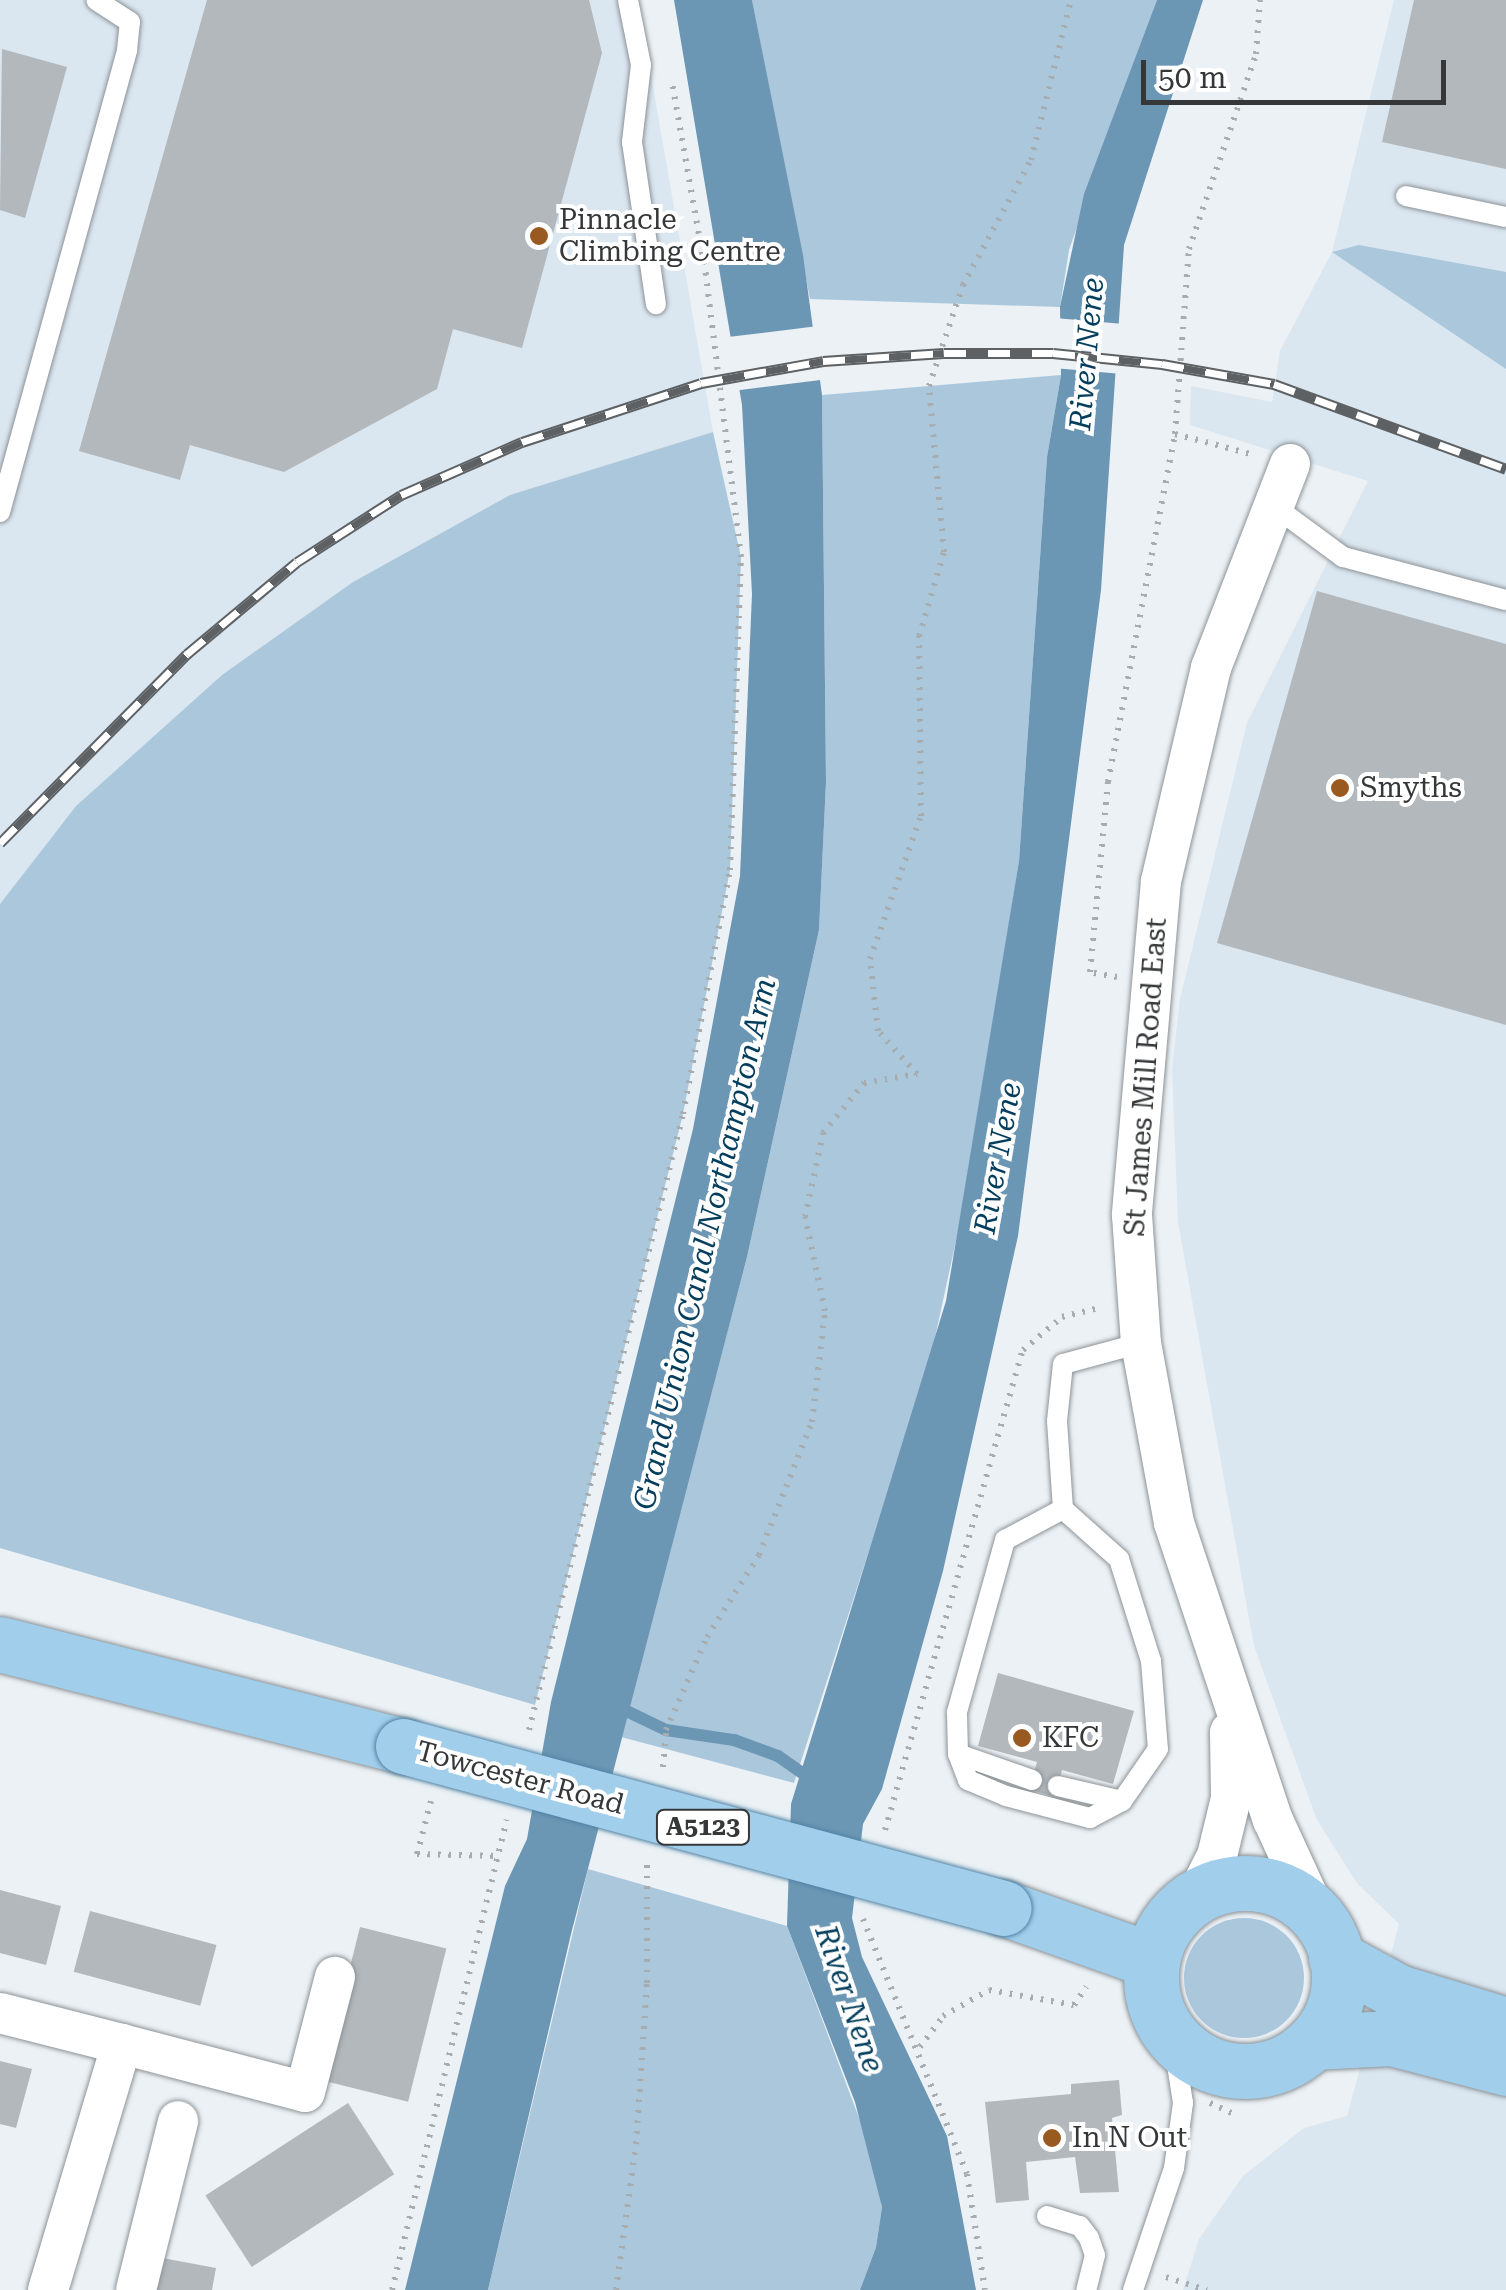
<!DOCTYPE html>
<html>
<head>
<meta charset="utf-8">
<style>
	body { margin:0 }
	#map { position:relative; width:1506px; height:2290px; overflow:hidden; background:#ebf1f5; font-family:"Roboto Serif",serif }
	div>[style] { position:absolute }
	.built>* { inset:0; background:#dae6f0 }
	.green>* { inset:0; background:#abc7dc }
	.round { border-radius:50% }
	.water>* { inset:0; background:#6c97b4 }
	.pier>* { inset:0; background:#ebf1f5; transform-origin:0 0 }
	.stream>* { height:12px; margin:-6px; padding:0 6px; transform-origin:6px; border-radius:6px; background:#6c97b4 }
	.building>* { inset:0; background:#b2b8bc; transform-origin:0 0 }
	.path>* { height:6px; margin-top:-3px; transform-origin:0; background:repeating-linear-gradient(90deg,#a7acaf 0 2.5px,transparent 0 10.5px) }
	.roads { filter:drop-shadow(0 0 2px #8d9397) drop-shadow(0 0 2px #8d9397) }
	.service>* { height:20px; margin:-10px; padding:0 10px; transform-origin:10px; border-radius:10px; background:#fff }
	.minor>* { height:40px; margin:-20px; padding:0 20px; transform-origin:20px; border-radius:20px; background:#fff }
	.primary>* { height:55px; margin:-27.5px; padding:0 27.5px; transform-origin:27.5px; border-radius:27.5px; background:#a1ceeb }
	.primary>.ring { margin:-27.5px; padding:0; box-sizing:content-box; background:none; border:55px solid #a1ceeb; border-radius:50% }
	.rail>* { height:11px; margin-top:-5.5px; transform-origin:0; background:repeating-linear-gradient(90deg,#fff 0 22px,#5e6163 0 44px); box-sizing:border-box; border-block:2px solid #5e6163 }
	.bridges { filter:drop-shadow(0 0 2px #5284a4) drop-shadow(0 0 2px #5284a4) }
	.primary-bridge>* { height:55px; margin:-27.5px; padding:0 27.5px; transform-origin:27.5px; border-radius:27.5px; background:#a1ceeb }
	.dots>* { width:28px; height:28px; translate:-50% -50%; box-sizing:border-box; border:5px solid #fff; border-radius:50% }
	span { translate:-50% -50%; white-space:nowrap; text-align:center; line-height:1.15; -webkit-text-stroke:8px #fff; paint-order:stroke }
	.shield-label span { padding:2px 8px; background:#fff; border:2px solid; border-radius:8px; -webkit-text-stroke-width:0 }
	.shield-label { font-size:25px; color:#353739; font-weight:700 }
	.poi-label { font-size:28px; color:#353739 }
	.left { translate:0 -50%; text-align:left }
	.street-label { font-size:28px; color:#353739 }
	.water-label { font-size:30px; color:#043e5c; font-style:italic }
	.scale { position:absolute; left:1141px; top:60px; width:305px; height:45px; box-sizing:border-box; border:5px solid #353739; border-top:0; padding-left:12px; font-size:30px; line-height:35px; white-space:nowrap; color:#353739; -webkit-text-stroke:8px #fff; paint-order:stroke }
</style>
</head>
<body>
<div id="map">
	<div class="built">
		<i style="clip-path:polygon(0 0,638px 0,713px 432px,510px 495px,353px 582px,222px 675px,76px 806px,0 904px)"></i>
		<i style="clip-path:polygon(1394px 0,1506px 0,1506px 2290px,1183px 2290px,1199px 2239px,1243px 2176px,1304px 2128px,1347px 2116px,1399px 1924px,1357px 1883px,1317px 1820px,1254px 1646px,1178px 1222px,1172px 1068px,1180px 999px,1247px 723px,1368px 481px,1190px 425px,1191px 386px,1272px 402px,1280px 351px,1332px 252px)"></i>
	</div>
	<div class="green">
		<i style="clip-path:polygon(752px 0,1157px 0,1069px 250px,1060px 307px,810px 299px)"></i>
		<i style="clip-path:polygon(1359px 245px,1506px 272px,1506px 369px,1332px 252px)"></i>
		<i style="clip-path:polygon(1061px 375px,1047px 457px,1019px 861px,967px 1190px,929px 1365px,794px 1783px,621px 1737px,747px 1257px,819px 930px,826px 782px,822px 395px)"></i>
		<i style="clip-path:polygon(713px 432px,741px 557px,730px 870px,683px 1114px,535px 1705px,0 1548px,0 904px,76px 806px,222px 675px,353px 582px,510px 495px)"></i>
		<i style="clip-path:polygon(588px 1869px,787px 1926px,874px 2158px,882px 2207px,876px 2247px,860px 2290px,488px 2290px)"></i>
		<i class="round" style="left:1184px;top:1918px;width:120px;height:120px"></i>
	</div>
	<div class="water">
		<i style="clip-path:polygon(674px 0,752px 0,803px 255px,822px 395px,826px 782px,819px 930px,747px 1257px,571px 1934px,488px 2290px,405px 2290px,505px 1886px,527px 1839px,551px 1702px,693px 1129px,740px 876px,752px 594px,742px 405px)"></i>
		<i style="clip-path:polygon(1157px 0,1203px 0,1124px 245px,1101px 590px,1018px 1236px,943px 1571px,882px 1789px,863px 1824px,852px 1918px,862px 1957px,947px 2136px,976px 2290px,860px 2290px,876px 2247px,882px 2207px,855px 2102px,787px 1926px,791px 1804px,946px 1301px,1019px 861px,1047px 457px,1061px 375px,1060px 307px,1084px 194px)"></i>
	</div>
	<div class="pier">
		<i style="left:1055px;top:318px;width:66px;height:50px;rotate:5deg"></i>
		<i style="left:818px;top:326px;width:54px;height:93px;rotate:83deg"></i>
	</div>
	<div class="stream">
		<i style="left:614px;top:1705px;width:58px;rotate:25.7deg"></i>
		<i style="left:666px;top:1730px;width:69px;rotate:8.4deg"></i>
		<i style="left:734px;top:1740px;width:47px;rotate:20deg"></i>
		<i style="left:778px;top:1756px;width:42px;rotate:35.2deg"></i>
	</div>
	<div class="building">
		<i style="clip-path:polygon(207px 0,589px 0,602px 53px,522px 348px,453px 329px,437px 389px,284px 472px,190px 445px,180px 480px,79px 451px)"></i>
		<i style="clip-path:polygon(1414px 0,1506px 0,1506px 169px,1382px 142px)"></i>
		<i style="clip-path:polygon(2px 49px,67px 67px,25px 218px,0 210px)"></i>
		<i style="clip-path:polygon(1317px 591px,1506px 644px,1506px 1025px,1217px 943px)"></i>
		<i style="clip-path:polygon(998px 1673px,1134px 1711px,1113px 1784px,1062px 1770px,1055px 1797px,1029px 1789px,1037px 1762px,978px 1746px)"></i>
		<i style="clip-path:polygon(0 1890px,61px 1906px,46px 1965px,0 1953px)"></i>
		<i style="left:90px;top:1911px;width:131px;height:63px;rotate:15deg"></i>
		<i style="left:360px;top:1927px;width:89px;height:158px;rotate:14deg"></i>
		<i style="clip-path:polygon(0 2061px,32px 2069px,16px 2128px,0 2124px)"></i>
		<i style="clip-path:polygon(1119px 2080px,1122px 2115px,1112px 2118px,1119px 2192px,1080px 2193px,1075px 2157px,1026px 2162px,1029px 2200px,996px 2203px,985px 2102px,1071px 2094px,1071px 2084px)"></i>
		<i style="left:348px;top:2103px;width:85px;height:170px;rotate:57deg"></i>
		<i style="clip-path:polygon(157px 2257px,216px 2268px,212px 2290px,150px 2290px)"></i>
	</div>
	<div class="path">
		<i style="left:1175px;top:434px;width:79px;rotate:14.7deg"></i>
		<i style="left:1117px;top:977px;width:27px;rotate:-170deg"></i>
		<i style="left:1090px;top:972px;width:191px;rotate:-84.6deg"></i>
		<i style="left:1108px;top:782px;width:354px;rotate:-79.1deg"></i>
		<i style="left:1175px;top:434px;width:186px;rotate:-85.7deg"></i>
		<i style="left:1189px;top:249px;width:206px;rotate:-71deg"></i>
		<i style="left:1256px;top:54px;width:54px;rotate:-85.8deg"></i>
		<i style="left:529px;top:1730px;width:635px;rotate:-75.96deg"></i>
		<i style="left:683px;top:1114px;width:248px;rotate:-79.1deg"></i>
		<i style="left:730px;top:870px;width:313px;rotate:-88deg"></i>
		<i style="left:741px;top:557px;width:284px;rotate:-97.1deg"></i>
		<i style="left:706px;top:275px;width:196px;rotate:-100deg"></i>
		<i style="left:663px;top:1767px;width:37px;rotate:-85deg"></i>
		<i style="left:666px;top:1730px;width:102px;rotate:-66.2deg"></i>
		<i style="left:707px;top:1637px;width:97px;rotate:-57.6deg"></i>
		<i style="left:759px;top:1555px;width:143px;rotate:-68.3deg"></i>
		<i style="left:812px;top:1422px;width:112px;rotate:-83.3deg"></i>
		<i style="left:825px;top:1311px;width:96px;rotate:-102deg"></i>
		<i style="left:805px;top:1217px;width:86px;rotate:-77.9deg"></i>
		<i style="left:823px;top:1133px;width:65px;rotate:-50.6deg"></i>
		<i style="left:864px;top:1083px;width:54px;rotate:-9.6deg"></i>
		<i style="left:917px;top:1074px;width:58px;rotate:-132.2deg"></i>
		<i style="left:878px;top:1031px;width:72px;rotate:-96.3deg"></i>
		<i style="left:870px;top:959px;width:152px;rotate:-70.4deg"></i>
		<i style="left:921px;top:816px;width:180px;rotate:-90.6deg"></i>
		<i style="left:919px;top:636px;width:88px;rotate:-73.4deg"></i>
		<i style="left:944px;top:552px;width:167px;rotate:-95.2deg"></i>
		<i style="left:929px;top:386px;width:107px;rotate:-71.4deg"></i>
		<i style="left:963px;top:285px;width:142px;rotate:-61.5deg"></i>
		<i style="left:1031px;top:160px;width:165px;rotate:-76deg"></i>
		<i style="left:431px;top:1801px;width:55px;rotate:104.8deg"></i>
		<i style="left:417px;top:1854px;width:82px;rotate:1.4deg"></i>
		<i style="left:885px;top:1830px;width:499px;rotate:-74deg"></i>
		<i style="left:1023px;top:1350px;width:51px;rotate:-40.2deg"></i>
		<i style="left:1062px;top:1317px;width:37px;rotate:-14deg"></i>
		<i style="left:863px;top:1919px;width:275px;rotate:67.8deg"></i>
		<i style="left:967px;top:2174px;width:117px;rotate:81.2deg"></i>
		<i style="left:920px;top:2047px;width:39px;rotate:-53deg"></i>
		<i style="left:943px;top:2016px;width:53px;rotate:-29.5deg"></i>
		<i style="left:989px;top:1990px;width:86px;rotate:10deg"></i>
		<i style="left:1074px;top:2005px;width:22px;rotate:-56deg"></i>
		<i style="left:1210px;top:2103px;width:31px;rotate:25deg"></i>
		<i style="left:1166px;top:2277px;width:43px;rotate:17.6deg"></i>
		<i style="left:392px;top:2290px;width:484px;rotate:-76.3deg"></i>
		<i style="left:616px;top:2290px;width:147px;rotate:-82.2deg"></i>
		<i style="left:636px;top:2144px;width:161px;rotate:-86.1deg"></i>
		<i style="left:647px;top:1983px;width:124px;rotate:-90deg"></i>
	</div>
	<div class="roads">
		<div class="service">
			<i style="left:628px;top:0;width:66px;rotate:78.7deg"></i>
			<i style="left:641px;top:65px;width:78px;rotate:96.7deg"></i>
			<i style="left:632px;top:142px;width:164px;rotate:81.6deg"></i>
			<i style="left:1406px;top:196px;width:102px;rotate:11.9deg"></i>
			<i style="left:1274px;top:506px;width:86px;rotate:36.5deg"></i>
			<i style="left:1343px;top:557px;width:169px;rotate:14.8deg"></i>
			<i style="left:0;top:512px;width:479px;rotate:-74.6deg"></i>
			<i style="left:127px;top:50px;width:28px;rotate:-84deg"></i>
			<i style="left:130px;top:22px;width:40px;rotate:-147.1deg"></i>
			<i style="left:1063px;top:1509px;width:88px;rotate:-93.9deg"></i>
			<i style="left:1057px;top:1421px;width:57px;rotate:-84deg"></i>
			<i style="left:1063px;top:1364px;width:81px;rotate:-15.1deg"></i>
			<i style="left:958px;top:1754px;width:28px;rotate:69deg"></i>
			<i style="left:968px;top:1780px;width:41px;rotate:22.8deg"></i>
			<i style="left:1006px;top:1796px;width:87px;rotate:14.7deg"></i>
			<i style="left:1090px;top:1818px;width:36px;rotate:-28deg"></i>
			<i style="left:1032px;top:1780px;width:78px;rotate:-160.6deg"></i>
			<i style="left:958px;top:1754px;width:42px;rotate:-91.4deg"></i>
			<i style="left:957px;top:1712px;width:179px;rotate:-74.4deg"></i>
			<i style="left:1005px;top:1540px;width:66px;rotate:-28.1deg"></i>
			<i style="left:1063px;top:1509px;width:75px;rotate:41.8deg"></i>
			<i style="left:1119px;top:1559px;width:107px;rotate:72.6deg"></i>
			<i style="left:1151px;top:1661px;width:88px;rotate:85.5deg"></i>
			<i style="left:1158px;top:1749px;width:63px;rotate:124.7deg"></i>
			<i style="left:1122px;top:1801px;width:66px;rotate:-166.8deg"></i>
			<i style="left:1047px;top:2216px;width:34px;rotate:17deg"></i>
			<i style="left:1080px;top:2226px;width:15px;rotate:53deg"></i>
			<i style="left:1089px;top:2238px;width:18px;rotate:71deg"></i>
			<i style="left:1095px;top:2255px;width:36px;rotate:104deg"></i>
			<i style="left:1133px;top:2290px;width:129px;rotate:-71.4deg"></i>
			<i style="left:1174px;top:2168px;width:66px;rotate:-82.1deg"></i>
			<i style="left:1183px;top:2103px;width:65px;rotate:-98.9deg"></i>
		</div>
		<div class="minor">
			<i style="left:1290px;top:464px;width:219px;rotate:111.2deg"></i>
			<i style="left:1211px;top:668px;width:219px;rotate:103.2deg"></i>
			<i style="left:1161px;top:881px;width:335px;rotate:95deg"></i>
			<i style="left:1132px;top:1215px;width:128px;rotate:86deg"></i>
			<i style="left:1141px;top:1343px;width:183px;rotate:79.6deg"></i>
			<i style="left:1174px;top:1523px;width:313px;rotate:71.6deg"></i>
			<i style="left:1273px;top:1820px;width:103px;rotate:65.4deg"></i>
			<i style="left:1197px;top:1895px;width:44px;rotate:-62.9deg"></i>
			<i style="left:1217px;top:1856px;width:60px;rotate:-76.4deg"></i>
			<i style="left:1231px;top:1798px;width:66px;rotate:-90.9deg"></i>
			<i style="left:0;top:2013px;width:126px;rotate:14.3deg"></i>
			<i style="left:48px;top:2290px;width:257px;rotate:-73.3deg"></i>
			<i style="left:122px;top:2044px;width:189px;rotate:14.7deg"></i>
			<i style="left:305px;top:2092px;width:119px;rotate:-75.4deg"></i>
			<i style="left:136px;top:2290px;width:174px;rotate:-76deg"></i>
		</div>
		<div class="primary">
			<i style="left:0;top:1644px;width:416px;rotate:14.2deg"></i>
			<i class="ring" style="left:1151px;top:1883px;width:133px;height:133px"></i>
			<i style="left:1004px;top:1908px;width:156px;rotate:19.5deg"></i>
			<i style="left:1336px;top:1958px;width:71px;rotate:28.7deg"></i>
			<i style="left:1398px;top:1992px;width:113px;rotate:17deg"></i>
			<i style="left:1313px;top:2042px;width:78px;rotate:-2.9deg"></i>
			<i style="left:1391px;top:2038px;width:119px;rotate:14.6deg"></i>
		</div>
	</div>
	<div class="rail">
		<i style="left:0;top:843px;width:266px;rotate:-45.3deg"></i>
		<i style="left:187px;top:654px;width:143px;rotate:-39.9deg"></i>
		<i style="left:297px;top:562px;width:124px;rotate:-32.8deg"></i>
		<i style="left:401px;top:495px;width:132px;rotate:-23.7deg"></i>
		<i style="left:522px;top:442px;width:188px;rotate:-18.2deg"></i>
		<i style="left:701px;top:383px;width:124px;rotate:-10.2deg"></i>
		<i style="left:823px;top:361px;width:121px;rotate:-3.8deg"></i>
		<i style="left:944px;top:353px;width:109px"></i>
		<i style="left:1053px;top:353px;width:110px;rotate:5.8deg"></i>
		<i style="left:1162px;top:364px;width:114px;rotate:10.1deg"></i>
		<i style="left:1274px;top:384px;width:247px;rotate:20.1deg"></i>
	</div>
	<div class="bridges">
		<div class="primary-bridge">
			<i style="left:403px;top:1746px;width:622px;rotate:15.09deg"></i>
		</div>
	</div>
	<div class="dots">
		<i style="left:539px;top:236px;background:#985a21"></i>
		<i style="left:1340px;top:788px;background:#985a21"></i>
		<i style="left:1022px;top:1738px;background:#985a21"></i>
		<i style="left:1052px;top:2138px;background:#985a21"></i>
	</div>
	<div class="shield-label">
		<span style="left:703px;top:1827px">A5123</span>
	</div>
	<div class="poi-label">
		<span class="left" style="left:559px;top:236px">Pinnacle<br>Climbing Centre</span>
		<span class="left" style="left:1360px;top:788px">Smyths</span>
		<span class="left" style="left:1042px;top:1738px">KFC</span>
		<span class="left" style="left:1072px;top:2138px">In N Out</span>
	</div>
	<div class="street-label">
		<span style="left:1146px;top:1077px;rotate:-86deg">St James Mill Road East</span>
		<span style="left:520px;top:1778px;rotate:15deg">Towcester Road</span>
	</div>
	<div class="water-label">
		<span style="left:1087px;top:354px;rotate:-85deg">River Nene</span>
		<span style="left:998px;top:1158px;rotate:-80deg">River Nene</span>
		<span style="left:705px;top:1244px;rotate:-77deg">Grand Union Canal Northampton Arm</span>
		<span style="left:849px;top:1999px;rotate:71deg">River Nene</span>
	</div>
	<div class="scale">50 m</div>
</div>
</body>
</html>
